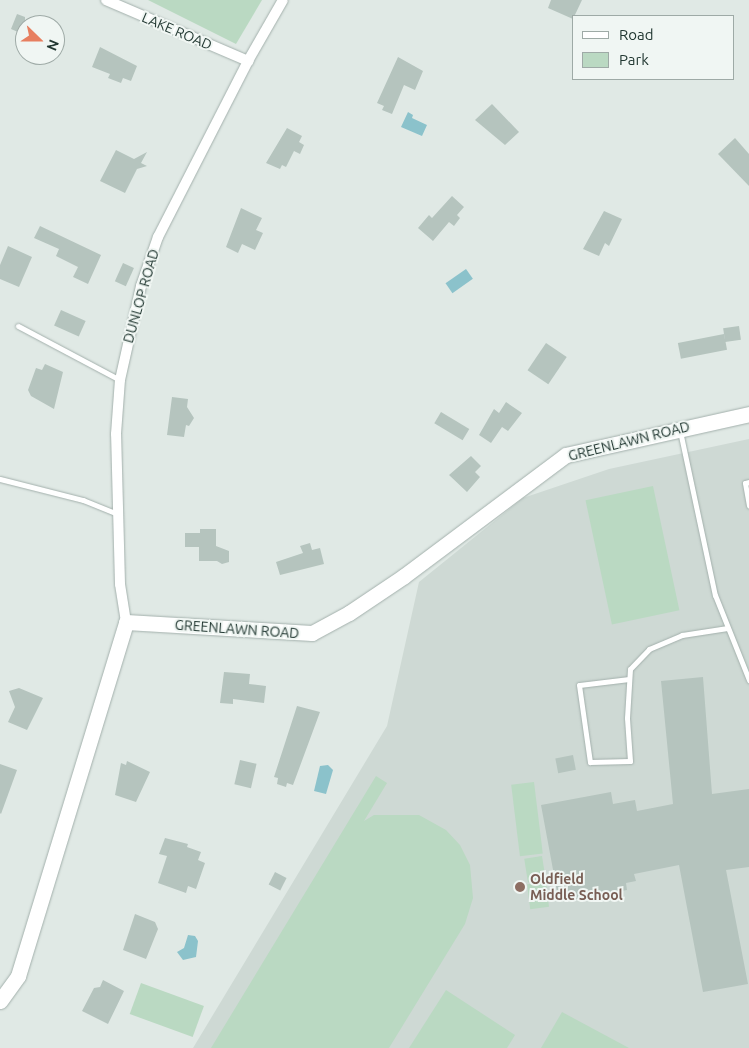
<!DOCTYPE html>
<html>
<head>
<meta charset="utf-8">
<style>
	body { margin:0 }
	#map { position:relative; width:749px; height:1048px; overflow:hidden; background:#e0e9e5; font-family:Ubuntu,sans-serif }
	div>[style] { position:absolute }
	.built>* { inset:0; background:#ced9d4 }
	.green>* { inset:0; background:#bad9c2; transform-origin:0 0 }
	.water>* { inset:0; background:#8bc2cb; transform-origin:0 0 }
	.building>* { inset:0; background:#b5c4be; transform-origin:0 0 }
	.roads { filter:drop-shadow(0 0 1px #a3b0ac) drop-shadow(0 0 1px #a3b0ac) }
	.service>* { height:5px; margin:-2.5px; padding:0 2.5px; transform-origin:2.5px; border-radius:2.5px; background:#fff }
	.minor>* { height:10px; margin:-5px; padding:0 5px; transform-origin:5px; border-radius:5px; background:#fff }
	.secondary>* { height:15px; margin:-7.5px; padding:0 7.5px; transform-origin:7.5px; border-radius:7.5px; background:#fff }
	.dots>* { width:14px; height:14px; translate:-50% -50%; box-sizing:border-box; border:2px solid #f0f6f3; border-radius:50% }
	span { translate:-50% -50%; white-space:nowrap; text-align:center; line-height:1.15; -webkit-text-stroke:4px #f0f6f3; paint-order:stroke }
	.street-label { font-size:14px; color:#223832 }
	.education-label { font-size:14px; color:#785e54; font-weight:700 }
	.left { translate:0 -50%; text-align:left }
	.legend { position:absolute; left:572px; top:15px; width:162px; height:65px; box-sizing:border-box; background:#f0f6f3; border:1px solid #9eaaa6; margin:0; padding:6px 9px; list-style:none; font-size:15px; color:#223832 }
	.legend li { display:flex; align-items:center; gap:10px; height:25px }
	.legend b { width:25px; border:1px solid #9eaaa6 }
	.north { position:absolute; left:15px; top:15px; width:50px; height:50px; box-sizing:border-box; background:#f0f6f3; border:1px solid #9eaaa6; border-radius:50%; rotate:112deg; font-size:14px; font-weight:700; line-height:20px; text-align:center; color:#223832 }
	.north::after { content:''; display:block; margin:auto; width:18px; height:22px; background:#e77f60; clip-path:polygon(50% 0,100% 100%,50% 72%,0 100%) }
</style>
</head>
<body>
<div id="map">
	<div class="built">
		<i style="clip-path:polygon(749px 439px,749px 1048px,193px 1048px,387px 726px,419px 582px,523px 498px,609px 469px)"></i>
	</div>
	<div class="green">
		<i style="clip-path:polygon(148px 0,262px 0,236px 44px)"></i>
		<i style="left:653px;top:486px;width:127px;height:69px;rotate:78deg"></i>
		<i style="clip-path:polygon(376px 776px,387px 783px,364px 821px,374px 815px,419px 815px,446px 830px,460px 845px,470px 865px,473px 898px,465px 924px,389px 1048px,211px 1048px)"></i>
		<i style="left:534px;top:782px;width:72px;height:23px;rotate:83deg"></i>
		<i style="left:542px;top:856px;width:24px;height:18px;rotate:81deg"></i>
		<i style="left:546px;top:882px;width:25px;height:19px;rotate:83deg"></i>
		<i style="left:141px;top:983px;width:67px;height:33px;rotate:20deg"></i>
		<i style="clip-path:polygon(446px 990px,515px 1035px,507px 1048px,409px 1048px)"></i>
		<i style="clip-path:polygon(562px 1012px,629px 1048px,541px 1048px)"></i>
	</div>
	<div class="water">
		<i style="clip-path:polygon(408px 112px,413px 115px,412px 118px,427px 125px,422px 136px,401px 127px)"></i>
		<i style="left:466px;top:269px;width:12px;height:25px;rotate:55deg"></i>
		<i style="clip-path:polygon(328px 765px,333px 770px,326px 794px,314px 791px,320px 766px)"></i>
		<i style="clip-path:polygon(188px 935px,195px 936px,198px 941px,196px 957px,183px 960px,177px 952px,184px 948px)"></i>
	</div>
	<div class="building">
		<i style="clip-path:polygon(551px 0,582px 0,573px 19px,548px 8px)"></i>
		<i style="clip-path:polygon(17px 14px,25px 17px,25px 35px,11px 29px)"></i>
		<i style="clip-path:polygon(100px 47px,137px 66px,131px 81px,123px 78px,121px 83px,108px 78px,110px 74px,92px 67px)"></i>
		<i style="clip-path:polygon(398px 57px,423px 71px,415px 90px,404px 85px,392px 114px,382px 110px,384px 106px,377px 103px)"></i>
		<i style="clip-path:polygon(492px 104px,519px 132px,505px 145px,475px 120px)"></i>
		<i style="clip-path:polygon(287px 128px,302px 136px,299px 142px,304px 145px,300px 154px,294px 151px,286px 167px,282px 165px,280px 169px,266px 163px)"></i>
		<i style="clip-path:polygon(735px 138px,749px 154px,749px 186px,718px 154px)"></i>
		<i style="clip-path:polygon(116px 150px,134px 159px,147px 152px,141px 163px,147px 166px,137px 169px,125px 193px,100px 181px)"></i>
		<i style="clip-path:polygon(452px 196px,464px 207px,457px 215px,460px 218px,454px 226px,449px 222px,433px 241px,418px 228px,429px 215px,432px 218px)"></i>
		<i style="clip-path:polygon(241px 208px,262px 218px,256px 230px,263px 233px,255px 250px,242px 244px,238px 253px,226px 247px)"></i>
		<i style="clip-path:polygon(604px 211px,622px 219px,609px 246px,605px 243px,599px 256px,583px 249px)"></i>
		<i style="clip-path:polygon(40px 226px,101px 255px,88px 284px,73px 277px,78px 267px,56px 256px,59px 249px,34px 238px)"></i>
		<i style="clip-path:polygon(8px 246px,32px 257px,19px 287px,0 279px,0 265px)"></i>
		<i style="left:123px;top:263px;width:12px;height:20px;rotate:24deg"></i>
		<i style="left:61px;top:310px;width:27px;height:17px;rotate:24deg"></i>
		<i style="left:739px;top:326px;width:14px;height:16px;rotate:82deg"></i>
		<i style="left:724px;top:334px;width:16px;height:47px;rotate:79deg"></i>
		<i style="left:546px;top:343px;width:25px;height:33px;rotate:34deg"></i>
		<i style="clip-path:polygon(45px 364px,63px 372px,54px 409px,31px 396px,28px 390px,36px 368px,42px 370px)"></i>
		<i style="clip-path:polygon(172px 397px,188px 399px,187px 407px,194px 418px,189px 426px,186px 425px,184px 437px,167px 435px)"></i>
		<i style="clip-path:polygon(506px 402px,522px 413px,508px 431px,502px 427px,491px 443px,479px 435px,494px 409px,499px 413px)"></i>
		<i style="left:441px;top:412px;width:33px;height:13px;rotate:31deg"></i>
		<i style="clip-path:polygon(471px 456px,481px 466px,475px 472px,480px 477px,467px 492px,449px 475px)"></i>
		<i style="clip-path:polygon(200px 529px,216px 529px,216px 546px,229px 551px,229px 562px,222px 564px,217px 561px,199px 561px,199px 547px,185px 547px,185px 533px,200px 533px)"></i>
		<i style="clip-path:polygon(310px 543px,312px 550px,320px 548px,324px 564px,280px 575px,276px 562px,303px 553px,300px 546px)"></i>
		<i style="clip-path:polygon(224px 672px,250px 674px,249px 684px,266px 686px,264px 703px,233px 699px,233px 704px,220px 703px)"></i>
		<i style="clip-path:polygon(703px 677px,712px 794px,749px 789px,749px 867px,726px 870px,748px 984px,703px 992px,679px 865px,634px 874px,636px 881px,626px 883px,627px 890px,559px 902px,541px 805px,611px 792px,613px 804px,635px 800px,637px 811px,673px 804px,661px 681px)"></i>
		<i style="clip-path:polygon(19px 688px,43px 698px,27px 730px,8px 722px,15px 707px,9px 691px)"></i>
		<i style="clip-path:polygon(297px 706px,320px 712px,293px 785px,287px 783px,286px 787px,277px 784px,278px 778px,274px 777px)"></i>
		<i style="left:573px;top:755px;width:15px;height:18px;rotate:79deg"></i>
		<i style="left:240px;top:760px;width:17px;height:25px;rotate:13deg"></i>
		<i style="clip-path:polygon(127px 761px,150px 772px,136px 802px,115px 795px,121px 763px,126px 765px)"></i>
		<i style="clip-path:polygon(0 764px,17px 770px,1px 814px,0 813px)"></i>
		<i style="clip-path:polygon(165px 838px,188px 844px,187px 847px,201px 852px,198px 860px,205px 863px,196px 889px,188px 886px,186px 893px,158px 883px,167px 856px,159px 854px)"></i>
		<i style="left:275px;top:872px;width:13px;height:14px;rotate:27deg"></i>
		<i style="clip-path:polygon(135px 914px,155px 922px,158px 929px,146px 959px,123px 950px)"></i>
		<i style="clip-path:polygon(103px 980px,124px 991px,108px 1024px,82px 1011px,94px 988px,100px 987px)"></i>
	</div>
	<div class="roads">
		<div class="service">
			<i style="left:18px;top:326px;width:115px;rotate:27.9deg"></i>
			<i style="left:680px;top:431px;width:168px;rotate:78deg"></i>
			<i style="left:715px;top:595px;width:92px;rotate:68.2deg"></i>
			<i style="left:0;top:479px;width:86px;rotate:14.2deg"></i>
			<i style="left:83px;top:500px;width:38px;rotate:22deg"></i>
			<i style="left:749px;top:482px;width:4px;rotate:166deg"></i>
			<i style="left:745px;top:483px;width:23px;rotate:80deg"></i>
			<i style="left:629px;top:679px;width:50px;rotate:173.2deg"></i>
			<i style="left:579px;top:685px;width:78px;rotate:81.9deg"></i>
			<i style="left:590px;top:762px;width:40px;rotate:-1.4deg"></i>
			<i style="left:630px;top:761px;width:43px;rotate:-94deg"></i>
			<i style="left:627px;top:718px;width:49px;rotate:-86.5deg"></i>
			<i style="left:630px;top:669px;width:28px;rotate:-46deg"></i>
			<i style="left:649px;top:649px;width:36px;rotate:-23deg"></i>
			<i style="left:682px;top:635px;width:46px;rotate:-8.8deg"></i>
		</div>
		<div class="minor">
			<i style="left:106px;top:0;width:155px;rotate:23.2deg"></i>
			<i style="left:126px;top:622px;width:38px;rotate:-99deg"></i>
			<i style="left:120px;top:584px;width:150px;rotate:-91.5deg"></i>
			<i style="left:116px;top:434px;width:54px;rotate:-85.8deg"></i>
			<i style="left:120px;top:380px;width:96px;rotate:-77.4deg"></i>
			<i style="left:141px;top:286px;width:52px;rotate:-70.9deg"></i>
			<i style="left:158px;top:237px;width:198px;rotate:-62.9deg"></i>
			<i style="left:248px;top:61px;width:70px;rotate:-60.2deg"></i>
		</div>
		<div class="secondary">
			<i style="left:0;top:1001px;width:31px;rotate:-54deg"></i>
			<i style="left:18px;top:976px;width:370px;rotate:-73deg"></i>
			<i style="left:126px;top:622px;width:186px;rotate:3.4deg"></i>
			<i style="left:312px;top:633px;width:42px;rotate:-28.4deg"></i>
			<i style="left:349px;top:613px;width:66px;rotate:-33.9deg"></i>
			<i style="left:404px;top:576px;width:202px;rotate:-36.8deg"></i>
			<i style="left:566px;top:455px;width:188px;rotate:-12.6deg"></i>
		</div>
	</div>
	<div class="dots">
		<i style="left:520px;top:887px;background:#8d6e63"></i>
	</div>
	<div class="street-label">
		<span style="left:177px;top:31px;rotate:23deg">LAKE ROAD</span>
		<span style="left:141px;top:296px;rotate:-74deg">DUNLOP ROAD</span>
		<span style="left:629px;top:441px;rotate:-14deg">GREENLAWN ROAD</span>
		<span style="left:237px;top:629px;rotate:4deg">GREENLAWN ROAD</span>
	</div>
	<div class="education-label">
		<span class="left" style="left:530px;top:887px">Oldfield<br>Middle School</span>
	</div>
	<ul class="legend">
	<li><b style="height:6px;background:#fff"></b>Road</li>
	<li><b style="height:14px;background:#bad9c2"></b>Park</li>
	</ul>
	<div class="north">N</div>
</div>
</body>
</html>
